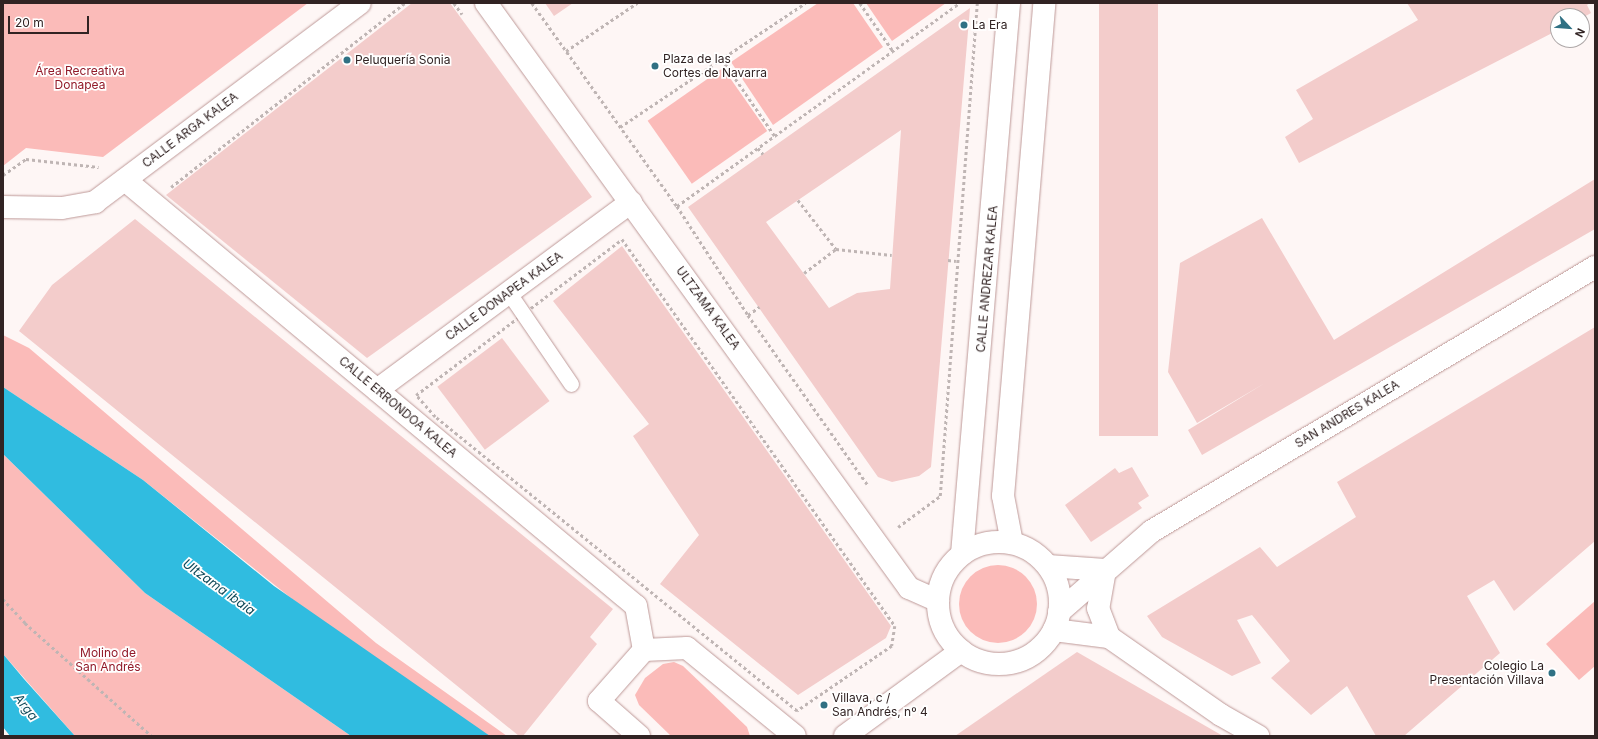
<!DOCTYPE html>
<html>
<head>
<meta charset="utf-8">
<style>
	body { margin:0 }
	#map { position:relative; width:1598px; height:739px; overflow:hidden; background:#fef6f5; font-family:Inter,sans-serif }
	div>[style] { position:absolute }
	.green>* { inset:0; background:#fbbbb9; transform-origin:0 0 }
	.round { border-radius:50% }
	.water>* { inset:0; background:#30bce0 }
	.building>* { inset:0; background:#f3cccb; transform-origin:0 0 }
	.path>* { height:2.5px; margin-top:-1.25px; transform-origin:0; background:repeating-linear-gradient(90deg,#bfb5b4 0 3px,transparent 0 6px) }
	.roads { filter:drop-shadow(0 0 1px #be9998) drop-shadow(0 0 1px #be9998) }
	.service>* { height:15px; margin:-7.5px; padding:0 7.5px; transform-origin:7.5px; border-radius:7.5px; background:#fff }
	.minor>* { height:22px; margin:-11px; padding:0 11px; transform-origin:11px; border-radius:11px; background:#fff }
	.tertiary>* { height:22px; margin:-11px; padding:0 11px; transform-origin:11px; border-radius:11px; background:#fff }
	.secondary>* { height:22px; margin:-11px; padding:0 11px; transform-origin:11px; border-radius:11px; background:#fff }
	.secondary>.ring { margin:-11px; padding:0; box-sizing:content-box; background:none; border:22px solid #fff; border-radius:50% }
	.dots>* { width:11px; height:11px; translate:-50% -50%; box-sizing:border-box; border:2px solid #fff; border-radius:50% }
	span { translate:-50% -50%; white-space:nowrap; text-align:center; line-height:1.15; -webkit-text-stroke:3.5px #fff; paint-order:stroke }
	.poi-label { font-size:12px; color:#312323 }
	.left { translate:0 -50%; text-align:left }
	.right { translate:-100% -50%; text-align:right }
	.park-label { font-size:12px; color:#921a29 }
	.street-label { font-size:12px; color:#312323 }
	.water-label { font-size:13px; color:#124b5a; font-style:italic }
	.frame { position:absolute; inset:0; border:4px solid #312323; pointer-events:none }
	.north { position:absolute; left:1550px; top:8px; width:40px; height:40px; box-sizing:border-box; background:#fff; border:1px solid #ada7a7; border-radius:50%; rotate:116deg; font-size:11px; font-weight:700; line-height:16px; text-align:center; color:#312323 }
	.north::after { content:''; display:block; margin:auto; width:14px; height:18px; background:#307184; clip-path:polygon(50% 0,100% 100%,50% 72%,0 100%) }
	.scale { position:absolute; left:8px; top:16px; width:81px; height:18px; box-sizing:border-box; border:2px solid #312323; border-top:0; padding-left:5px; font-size:12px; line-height:14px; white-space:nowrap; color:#312323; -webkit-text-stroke:3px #fff; paint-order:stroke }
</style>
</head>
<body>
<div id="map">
	<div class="green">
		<i style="clip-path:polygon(3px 3px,308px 3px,103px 157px,26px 148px,3px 166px)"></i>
		<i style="clip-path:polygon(818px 3px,853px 3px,883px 47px,773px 125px,731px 62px)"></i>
		<i style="clip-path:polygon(866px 3px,946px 3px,892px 41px)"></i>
		<i style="left:723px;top:68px;width:77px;height:92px;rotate:55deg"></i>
		<i style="clip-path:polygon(3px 335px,29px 348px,376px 643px,507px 736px,464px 736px,143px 480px,3px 387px)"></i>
		<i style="clip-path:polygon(3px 454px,145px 593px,351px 736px,75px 736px,3px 654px)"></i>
		<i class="round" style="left:959px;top:565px;width:78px;height:78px"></i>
		<i style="clip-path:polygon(1595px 601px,1595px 666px,1579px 680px,1546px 644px)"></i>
		<i style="clip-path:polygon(674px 662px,683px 666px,747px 727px,750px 736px,671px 736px,639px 705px,635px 695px,645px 678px,663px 664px)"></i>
	</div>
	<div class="water">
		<i style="clip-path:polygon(3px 387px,143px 480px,274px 586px,490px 736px,351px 736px,145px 593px,3px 454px)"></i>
		<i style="clip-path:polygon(3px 654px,24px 679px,75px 736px,10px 736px,3px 727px)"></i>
	</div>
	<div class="building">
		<i style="clip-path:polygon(412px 3px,450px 3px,592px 197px,367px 358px,166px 195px)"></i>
		<i style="clip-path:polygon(545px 3px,573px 3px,554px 16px)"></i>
		<i style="left:1099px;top:3px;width:59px;height:433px"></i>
		<i style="clip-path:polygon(1407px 3px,1590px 3px,1587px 5px,1591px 13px,1582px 18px,1558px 16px,1558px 30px,1299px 163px,1285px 137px,1313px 119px,1296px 90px,1418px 20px)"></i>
		<i style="clip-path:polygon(evenodd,970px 8px,931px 467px,919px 476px,892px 482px,878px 477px,688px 207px,970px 8px,901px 130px,890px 289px,857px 293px,829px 308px,766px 222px,901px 130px)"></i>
		<i style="clip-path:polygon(1595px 179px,1595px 229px,1202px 455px,1188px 430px,1265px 383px,1197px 423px,1168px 372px,1180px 263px,1262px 218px,1334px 340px)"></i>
		<i style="clip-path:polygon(135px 219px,613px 609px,590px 637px,597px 644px,523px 736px,519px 736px,19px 331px,52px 285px)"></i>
		<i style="clip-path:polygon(622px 246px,891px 626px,886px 638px,798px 695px,660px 584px,699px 535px,633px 436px,649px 424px,553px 301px)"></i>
		<i style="clip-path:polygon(1595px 327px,1595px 541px,1514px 611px,1494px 580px,1467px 596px,1500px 653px,1404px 736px,1376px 736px,1347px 686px,1311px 715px,1271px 678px,1290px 661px,1252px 615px,1237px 620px,1261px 663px,1232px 676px,1162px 637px,1147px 616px,1260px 547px,1277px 567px,1356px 517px,1337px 482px)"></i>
		<i style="left:502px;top:338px;width:79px;height:81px;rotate:53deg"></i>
		<i style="clip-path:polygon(1132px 467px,1149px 496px,1138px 503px,1142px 508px,1091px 542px,1065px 505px,1115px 468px,1119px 473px)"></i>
		<i style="clip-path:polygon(1077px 652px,1223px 736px,955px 736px)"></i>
	</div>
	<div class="path">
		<i style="left:454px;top:3px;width:14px;rotate:54deg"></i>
		<i style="left:532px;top:3px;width:249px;rotate:54.5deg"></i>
		<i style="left:677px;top:206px;width:348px;rotate:-35.7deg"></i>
		<i style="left:860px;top:3px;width:58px;rotate:55.5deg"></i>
		<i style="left:566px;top:51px;width:86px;rotate:-34.1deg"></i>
		<i style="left:722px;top:59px;width:93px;rotate:55.5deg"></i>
		<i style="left:620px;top:127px;width:223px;rotate:-33.8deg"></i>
		<i style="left:758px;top:148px;width:8px;rotate:50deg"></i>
		<i style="left:3px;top:175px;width:28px;rotate:-35deg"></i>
		<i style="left:26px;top:159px;width:73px;rotate:6.3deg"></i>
		<i style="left:171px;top:187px;width:298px;rotate:-38.2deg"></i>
		<i style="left:798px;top:200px;width:62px;rotate:52.2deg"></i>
		<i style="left:677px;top:206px;width:130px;rotate:56.9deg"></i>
		<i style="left:748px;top:315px;width:207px;rotate:54.8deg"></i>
		<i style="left:622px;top:239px;width:474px;rotate:54.8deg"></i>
		<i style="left:895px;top:626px;width:20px;rotate:99deg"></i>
		<i style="left:892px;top:646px;width:115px;rotate:145.6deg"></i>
		<i style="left:797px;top:711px;width:466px;rotate:-140.9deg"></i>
		<i style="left:435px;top:417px;width:29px;rotate:-131deg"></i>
		<i style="left:416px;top:395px;width:258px;rotate:-37.1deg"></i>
		<i style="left:948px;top:260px;width:8px;rotate:7deg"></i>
		<i style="left:804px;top:273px;width:40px;rotate:-37deg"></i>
		<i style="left:836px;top:249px;width:56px;rotate:6.1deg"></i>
		<i style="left:748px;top:315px;width:14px;rotate:-36deg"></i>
		<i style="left:898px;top:527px;width:52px;rotate:-36.4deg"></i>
		<i style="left:940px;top:496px;width:494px;rotate:-85.7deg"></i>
		<i style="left:3px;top:599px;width:33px;rotate:47deg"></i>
		<i style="left:25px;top:623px;width:170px;rotate:41.7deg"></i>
	</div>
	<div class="roads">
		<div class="service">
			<i style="left:509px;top:293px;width:110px;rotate:55.7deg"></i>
		</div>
		<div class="minor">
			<i style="left:125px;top:180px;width:665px;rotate:39.82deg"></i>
			<i style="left:636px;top:606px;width:45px;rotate:79.7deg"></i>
			<i style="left:3px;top:207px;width:59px;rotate:1deg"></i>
			<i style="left:62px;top:208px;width:34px;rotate:-10deg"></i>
			<i style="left:95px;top:202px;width:331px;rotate:-36.9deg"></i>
			<i style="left:377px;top:390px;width:316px;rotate:-36.5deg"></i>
			<i style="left:1012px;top:543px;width:48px;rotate:-100.8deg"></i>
			<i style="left:1003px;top:496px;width:495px;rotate:-85.2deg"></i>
			<i style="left:962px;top:554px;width:553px;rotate:-85.12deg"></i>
			<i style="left:1105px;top:570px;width:39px;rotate:100deg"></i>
			<i style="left:1098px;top:608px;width:31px;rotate:69deg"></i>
			<i style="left:1054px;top:630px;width:55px;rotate:7.3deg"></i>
			<i style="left:1109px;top:637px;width:136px;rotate:34.9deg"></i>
			<i style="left:1221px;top:715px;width:43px;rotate:29.6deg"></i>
			<i style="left:639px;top:736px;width:53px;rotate:-138.8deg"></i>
			<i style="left:599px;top:701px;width:68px;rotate:-48.6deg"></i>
			<i style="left:644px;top:650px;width:43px;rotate:-2.7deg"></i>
			<i style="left:687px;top:648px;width:139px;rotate:39.2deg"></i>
		</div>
		<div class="tertiary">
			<i style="left:486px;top:3px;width:722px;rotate:54.13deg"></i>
			<i style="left:909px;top:588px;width:32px;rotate:24deg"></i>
		</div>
		<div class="secondary">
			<i class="ring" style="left:938px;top:542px;width:100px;height:100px"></i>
			<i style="left:1048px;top:566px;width:57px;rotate:4deg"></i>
			<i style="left:1059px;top:612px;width:123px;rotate:-41.1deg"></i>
			<i style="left:1152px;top:531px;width:516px;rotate:-30.79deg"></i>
			<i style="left:845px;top:736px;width:144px;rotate:-36.2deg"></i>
		</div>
	</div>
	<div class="dots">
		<i style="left:964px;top:25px;background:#307184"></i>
		<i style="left:347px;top:60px;background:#307184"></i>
		<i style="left:655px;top:66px;background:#307184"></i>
		<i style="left:1552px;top:673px;background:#307184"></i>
		<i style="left:824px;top:705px;background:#307184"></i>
	</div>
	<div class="poi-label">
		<span class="left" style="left:972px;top:25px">La Era</span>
		<span class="left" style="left:663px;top:66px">Plaza de las<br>Cortes de Navarra</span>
		<span class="left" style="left:355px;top:60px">Peluquería Sonia</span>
		<span class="right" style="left:1544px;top:673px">Colegio La<br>Presentación Villava</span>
		<span class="left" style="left:832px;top:705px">Villava, c /<br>San Andrés, nº 4</span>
	</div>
	<div class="park-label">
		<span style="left:80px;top:78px">Área Recreativa<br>Donapea</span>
		<span style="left:108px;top:660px">Molino de<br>San Andrés</span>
	</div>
	<div class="street-label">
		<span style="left:190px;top:130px;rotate:-37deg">CALLE ARGA KALEA</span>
		<span style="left:987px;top:279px;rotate:-85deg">CALLE ANDREZAR KALEA</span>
		<span style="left:504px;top:296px;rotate:-36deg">CALLE DONAPEA KALEA</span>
		<span style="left:708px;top:308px;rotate:54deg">ULTZAMA KALEA</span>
		<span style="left:398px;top:407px;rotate:40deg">CALLE ERRONDOA KALEA</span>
		<span style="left:1347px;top:414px;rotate:-31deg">SAN ANDRES KALEA</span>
	</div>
	<div class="water-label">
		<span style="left:219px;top:587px;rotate:36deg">Ultzama ibaia</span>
		<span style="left:26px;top:707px;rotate:52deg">Arga</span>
	</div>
	<div class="frame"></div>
	<div class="north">N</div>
	<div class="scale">20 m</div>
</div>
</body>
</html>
